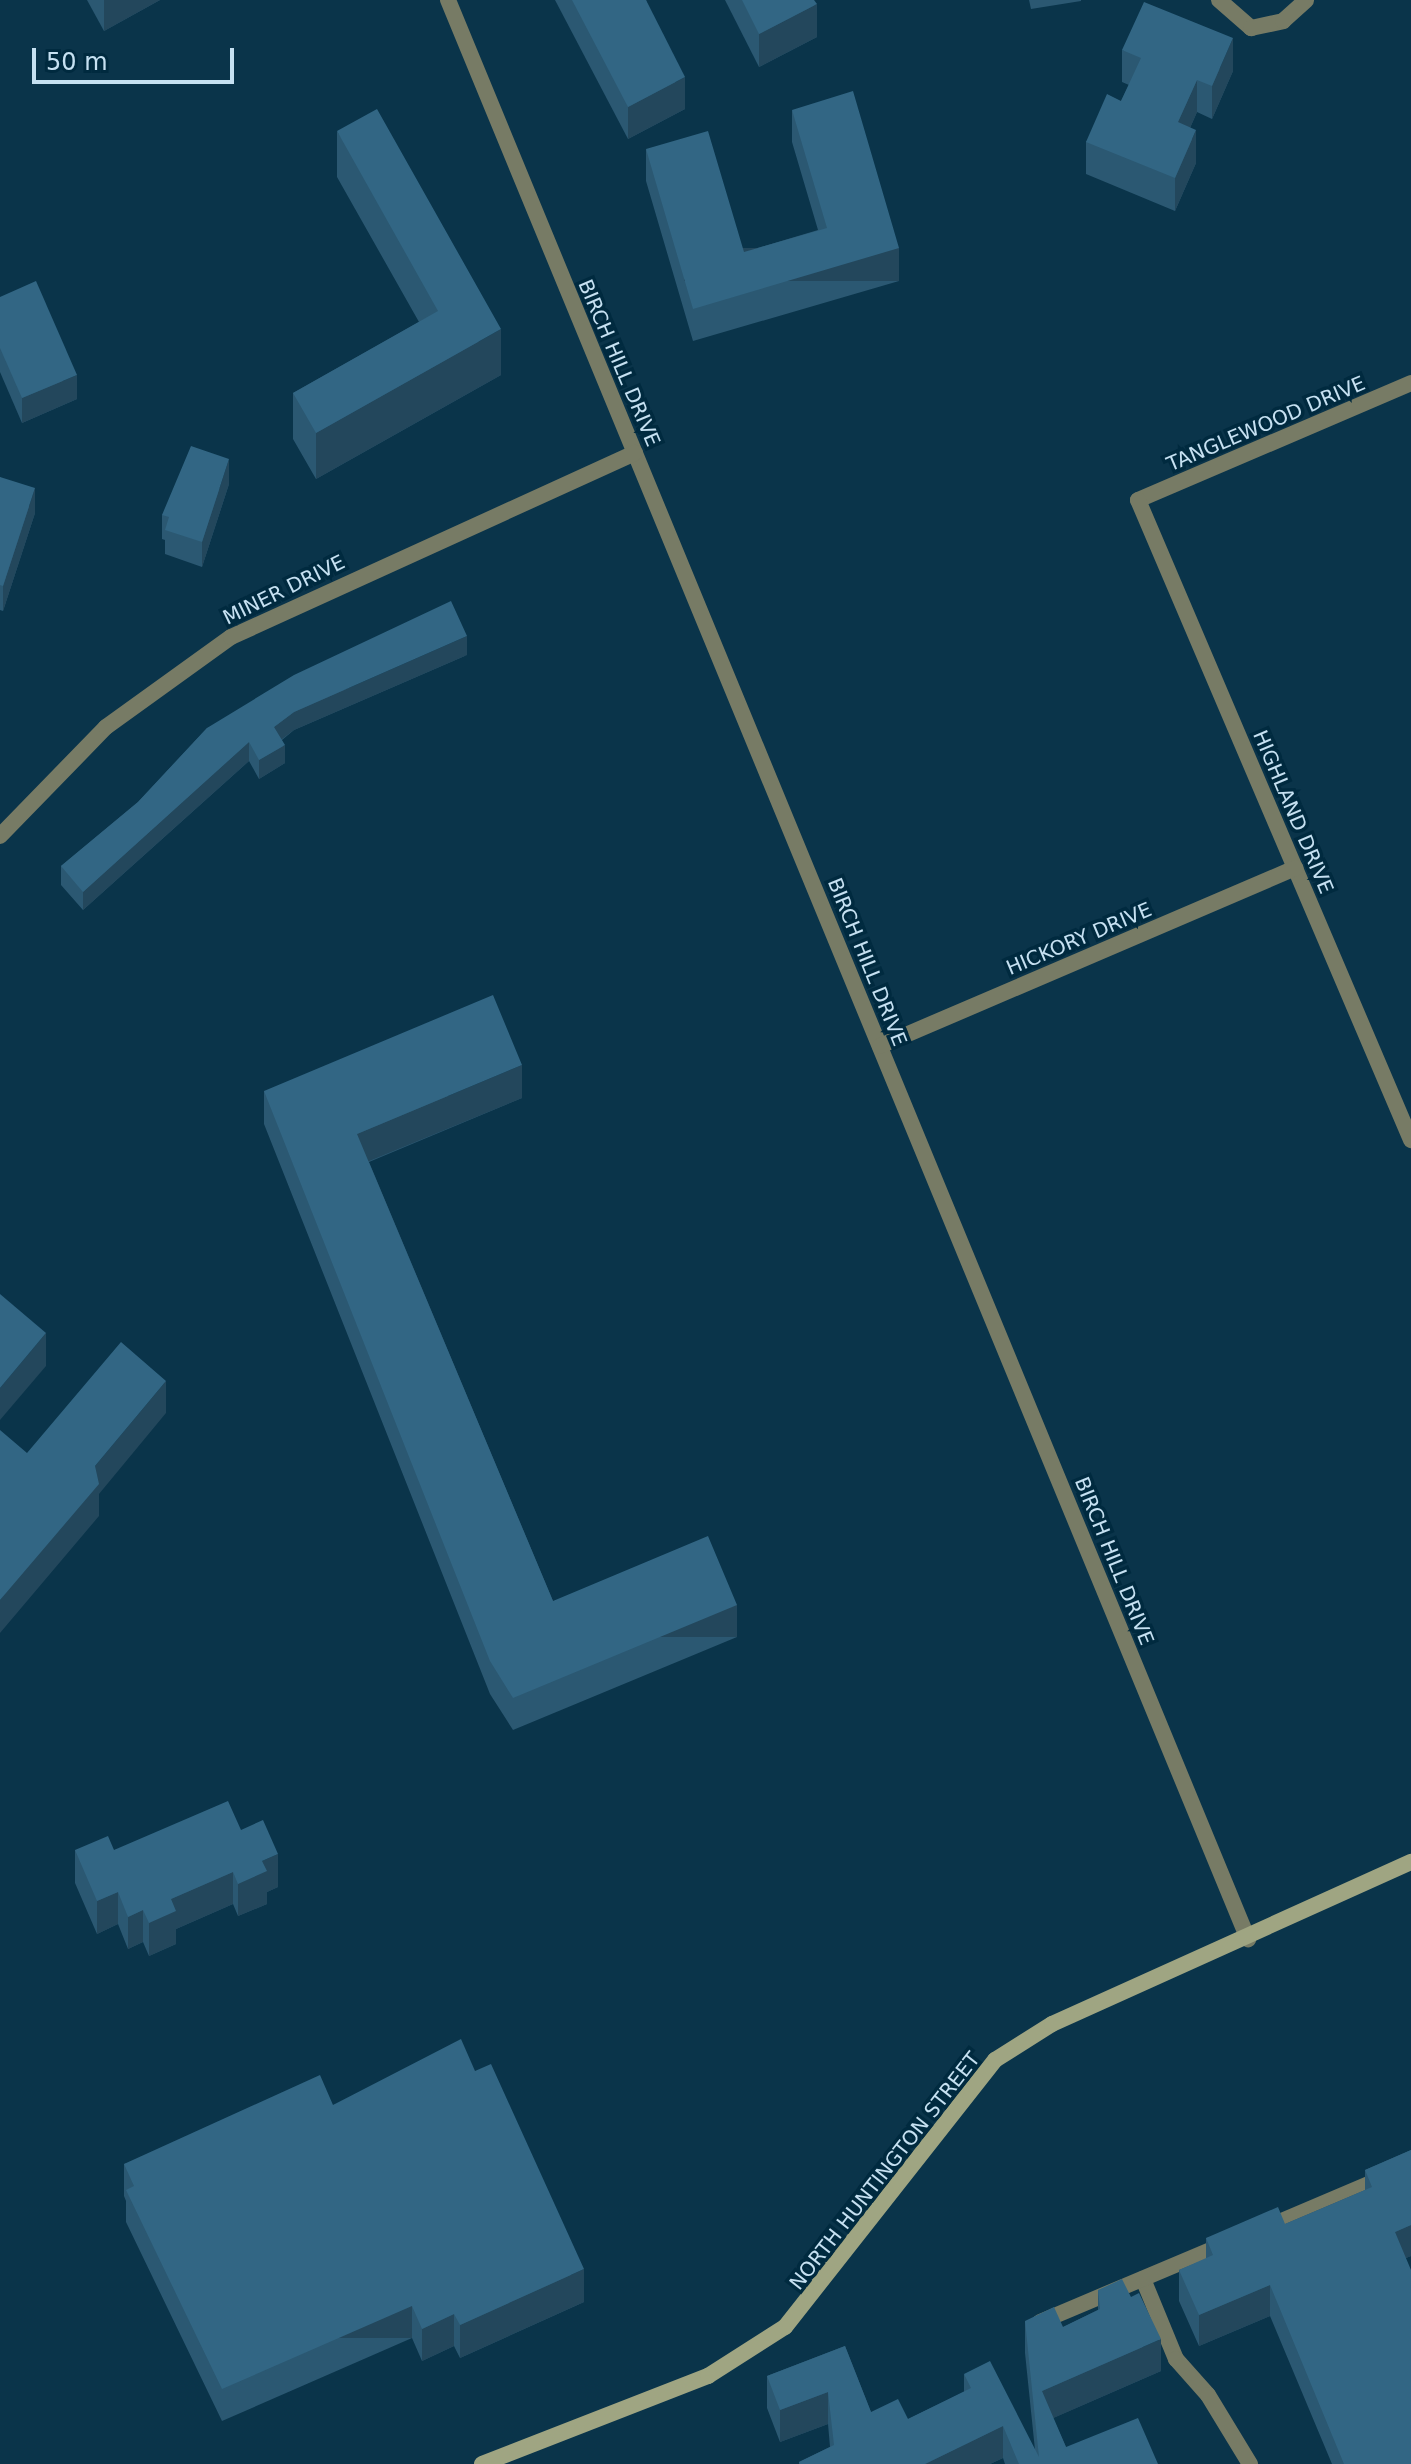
<!DOCTYPE html>
<html>
<head>
<meta charset="utf-8">
<style>
	body { margin:0 }
	#map { position:relative; width:1411px; height:2464px; overflow:hidden; background:#0a344a; font-family:"DejaVu Sans",sans-serif }
	div>[style] { position:absolute }
	.street>* { height:16px; margin:-8px; padding:0 8px; transform-origin:8px; border-radius:8px; background:#777b65 }
	.secondary>* { height:16px; margin:-8px; padding:0 8px; transform-origin:8px; border-radius:8px; background:#9fa582 }
	.wall>* { inset:0; background:#2b5872 }
	.shaded-wall>* { inset:0; background:#23475c; transform-origin:0 0 }
	.building>* { inset:0; background:#326684 }
	span { translate:-50% -50%; white-space:nowrap; text-align:center; line-height:1.15; -webkit-text-stroke:7px #002a3f; paint-order:stroke }
	.street-label { font-size:20px; color:#c6e1f2 }
	.scale { position:absolute; left:32px; top:48px; width:202px; height:36px; box-sizing:border-box; border:4px solid #c6e1f2; border-top:0; padding-left:10px; font-size:24px; line-height:28px; white-space:nowrap; color:#c6e1f2; -webkit-text-stroke:6px #002a3f; paint-order:stroke }
</style>
</head>
<body>
<div id="map">
	<div class="street">
		<i style="left:448px;top:0;width:2098px;rotate:67.58deg"></i>
		<i style="left:1219px;top:0;width:43px;rotate:41.2deg"></i>
		<i style="left:1251px;top:28px;width:33px;rotate:-12deg"></i>
		<i style="left:1283px;top:21px;width:31px;rotate:-42deg"></i>
		<i style="left:1411px;top:383px;width:297px;rotate:156.8deg"></i>
		<i style="left:1138px;top:500px;width:696px;rotate:66.9deg"></i>
		<i style="left:0;top:836px;width:152px;rotate:-45.8deg"></i>
		<i style="left:106px;top:727px;width:154px;rotate:-35.8deg"></i>
		<i style="left:231px;top:637px;width:444px;rotate:-24.5deg"></i>
		<i style="left:880px;top:1046px;width:452px;rotate:-23.2deg"></i>
		<i style="left:1265px;top:2228px;width:159px;rotate:-23deg"></i>
		<i style="left:1143px;top:2279px;width:87px;rotate:67.6deg"></i>
		<i style="left:1176px;top:2359px;width:48px;rotate:48.4deg"></i>
		<i style="left:1208px;top:2395px;width:81px;rotate:58.7deg"></i>
		<i style="left:1040px;top:2322px;width:201px;rotate:-22.9deg"></i>
	</div>
	<div class="secondary">
		<i style="left:482px;top:2464px;width:243px;rotate:-21.3deg"></i>
		<i style="left:708px;top:2376px;width:91px;rotate:-32.5deg"></i>
		<i style="left:785px;top:2327px;width:340px;rotate:-51.8deg"></i>
		<i style="left:995px;top:2060px;width:67px;rotate:-32.3deg"></i>
		<i style="left:1052px;top:2024px;width:394px;rotate:-24.3deg"></i>
	</div>
	<div class="wall">
		<i style="clip-path:polygon(87px 0,160px 0,104px 31px)"></i>
		<i style="clip-path:polygon(555px 0,646px 0,685px 109px,628px 139px)"></i>
		<i style="clip-path:polygon(725px 0,814px 0,817px 37px,759px 67px)"></i>
		<i style="clip-path:polygon(1029px 0,1081px 0,1081px 1px,1031px 9px)"></i>
		<i style="clip-path:polygon(1122px 50px,1233px 71px,1212px 119px,1197px 112px,1190px 128px,1196px 163px,1175px 211px,1086px 174px,1086px 142px,1121px 101px,1129px 85px,1122px 82px)"></i>
		<i style="clip-path:polygon(792px 110px,899px 281px,693px 341px,646px 181px,646px 149px,744px 252px,818px 230px,792px 142px)"></i>
		<i style="clip-path:polygon(337px 131px,501px 375px,316px 479px,293px 439px,293px 393px,419px 322px,337px 177px)"></i>
		<i style="clip-path:polygon(0 297px,77px 399px,22px 423px,0 372px)"></i>
		<i style="clip-path:polygon(0 477px,35px 513px,3px 611px,0 610px)"></i>
		<i style="clip-path:polygon(229px 484px,202px 567px,165px 554px,165px 540px,162px 539px,162px 515px)"></i>
		<i style="clip-path:polygon(467px 655px,294px 730px,282px 740px,285px 763px,259px 779px,249px 761px,83px 910px,61px 885px,61px 866px,138px 802px,207px 728px)"></i>
		<i style="clip-path:polygon(264px 1091px,522px 1098px,369px 1162px,553px 1601px,737px 1637px,513px 1730px,490px 1694px,264px 1124px)"></i>
		<i style="clip-path:polygon(241px 1830px,278px 1887px,267px 1892px,267px 1904px,238px 1916px,233px 1904px,176px 1929px,176px 1944px,149px 1956px,143px 1942px,128px 1949px,118px 1924px,97px 1934px,75px 1883px,75px 1850px,114px 1850px)"></i>
		<i style="clip-path:polygon(475px 2071px,584px 2302px,460px 2358px,454px 2346px,422px 2361px,412px 2338px,222px 2421px,126px 2222px,126px 2201px,124px 2196px,124px 2164px,333px 2105px)"></i>
		<i style="clip-path:polygon(1411px 2150px,1411px 2256px,1406px 2258px,1411px 2464px,1332px 2464px,1270px 2316px,1199px 2346px,1179px 2301px,1179px 2270px,1206px 2259px,1206px 2238px,1285px 2224px,1365px 2190px,1365px 2170px)"></i>
		<i style="clip-path:polygon(1098px 2290px,1161px 2371px,1053px 2418px,1066px 2447px,1158px 2464px,1005px 2464px,1003px 2458px,990px 2464px,799px 2464px,799px 2462px,830px 2447px,828px 2424px,780px 2442px,767px 2408px,767px 2376px,845px 2346px,871px 2412px,908px 2419px,964px 2392px,964px 2374px,1035px 2450px,1025px 2353px,1025px 2321px,1063px 2327px,1098px 2310px)"></i>
	</div>
	<div class="shaded-wall">
		<i style="clip-path:polygon(104px 0,160px 0,104px 31px)"></i>
		<i style="clip-path:polygon(817px 4px,817px 37px,759px 67px,759px 34px)"></i>
		<i style="clip-path:polygon(1233px 38px,1233px 71px,1212px 119px,1212px 86px)"></i>
		<i style="clip-path:polygon(685px 77px,685px 109px,628px 139px,628px 107px)"></i>
		<i style="clip-path:polygon(1197px 80px,1197px 112px,1178px 155px,1178px 122px)"></i>
		<i style="clip-path:polygon(1196px 130px,1196px 163px,1175px 211px,1175px 178px)"></i>
		<i style="left:899px;top:248px;width:33px;height:215px;rotate:90deg"></i>
		<i style="clip-path:polygon(501px 329px,501px 375px,316px 479px,316px 433px)"></i>
		<i style="clip-path:polygon(77px 375px,77px 399px,22px 423px,22px 398px)"></i>
		<i style="clip-path:polygon(229px 459px,229px 484px,202px 567px,202px 542px)"></i>
		<i style="clip-path:polygon(35px 488px,35px 513px,3px 611px,3px 586px)"></i>
		<i style="clip-path:polygon(467px 636px,467px 655px,294px 730px,274px 745px,274px 727px,294px 712px)"></i>
		<i style="clip-path:polygon(249px 742px,249px 761px,83px 910px,83px 892px)"></i>
		<i style="clip-path:polygon(285px 745px,285px 763px,259px 779px,259px 760px)"></i>
		<i style="clip-path:polygon(522px 1065px,522px 1098px,357px 1166px,357px 1134px)"></i>
		<i style="clip-path:polygon(46px 1333px,46px 1366px,0 1420px,0 1388px)"></i>
		<i style="clip-path:polygon(166px 1381px,166px 1413px,99px 1494px,99px 1516px,0 1633px,0 1600px,95px 1466px)"></i>
		<i style="left:737px;top:1605px;width:32px;height:243px;rotate:90deg"></i>
		<i style="clip-path:polygon(278px 1854px,278px 1887px,267px 1892px,267px 1904px,238px 1916px,238px 1884px,262px 1861px)"></i>
		<i style="clip-path:polygon(233px 1872px,233px 1904px,176px 1929px,176px 1944px,149px 1956px,149px 1923px,171px 1899px)"></i>
		<i style="clip-path:polygon(118px 1892px,118px 1924px,97px 1934px,97px 1901px)"></i>
		<i style="clip-path:polygon(143px 1910px,143px 1942px,128px 1949px,128px 1917px)"></i>
		<i style="clip-path:polygon(1411px 2225px,1411px 2256px,1395px 2262px,1395px 2232px)"></i>
		<i style="clip-path:polygon(584px 2269px,584px 2302px,460px 2358px,460px 2325px)"></i>
		<i style="clip-path:polygon(1270px 2285px,1270px 2316px,1199px 2346px,1199px 2315px)"></i>
		<i style="left:412px;top:2306px;width:32px;height:207px;rotate:90deg"></i>
		<i style="clip-path:polygon(454px 2314px,454px 2346px,422px 2361px,422px 2329px)"></i>
		<i style="clip-path:polygon(1161px 2339px,1161px 2371px,1042px 2423px,1042px 2391px)"></i>
		<i style="clip-path:polygon(828px 2392px,828px 2424px,780px 2442px,780px 2410px)"></i>
		<i style="clip-path:polygon(1003px 2426px,1003px 2458px,990px 2464px,925px 2464px)"></i>
	</div>
	<div class="building">
		<i style="clip-path:polygon(572px 0,646px 0,685px 77px,628px 107px)"></i>
		<i style="clip-path:polygon(742px 0,814px 0,817px 4px,759px 34px)"></i>
		<i style="clip-path:polygon(1144px 2px,1233px 38px,1212px 86px,1197px 80px,1178px 122px,1196px 130px,1175px 178px,1086px 142px,1107px 94px,1121px 101px,1141px 58px,1122px 50px)"></i>
		<i style="clip-path:polygon(853px 91px,899px 248px,693px 309px,646px 149px,708px 131px,744px 252px,827px 228px,792px 110px)"></i>
		<i style="clip-path:polygon(377px 109px,501px 329px,316px 433px,293px 393px,438px 311px,337px 131px)"></i>
		<i style="clip-path:polygon(36px 281px,77px 375px,22px 398px,0 348px,0 297px)"></i>
		<i style="clip-path:polygon(191px 446px,229px 459px,202px 542px,165px 530px,169px 517px,162px 515px)"></i>
		<i style="clip-path:polygon(0 477px,35px 488px,3px 586px,0 585px)"></i>
		<i style="clip-path:polygon(451px 601px,467px 636px,294px 712px,274px 727px,285px 745px,259px 760px,249px 742px,83px 892px,61px 866px,138px 802px,207px 728px,294px 675px)"></i>
		<i style="clip-path:polygon(493px 995px,522px 1065px,357px 1134px,553px 1601px,708px 1536px,737px 1605px,513px 1698px,490px 1661px,264px 1091px)"></i>
		<i style="clip-path:polygon(0 1294px,46px 1333px,0 1388px)"></i>
		<i style="clip-path:polygon(121px 1342px,166px 1381px,95px 1466px,99px 1484px,0 1600px,0 1430px,27px 1453px)"></i>
		<i style="clip-path:polygon(228px 1801px,241px 1830px,263px 1820px,278px 1854px,262px 1861px,267px 1871px,238px 1884px,233px 1872px,171px 1899px,176px 1911px,149px 1923px,143px 1910px,128px 1917px,118px 1892px,97px 1901px,75px 1850px,108px 1836px,114px 1850px)"></i>
		<i style="clip-path:polygon(461px 2039px,475px 2071px,491px 2064px,584px 2269px,460px 2325px,454px 2314px,422px 2329px,412px 2306px,222px 2389px,126px 2190px,134px 2186px,124px 2164px,320px 2075px,333px 2105px)"></i>
		<i style="clip-path:polygon(1411px 2150px,1411px 2225px,1395px 2232px,1411px 2270px,1411px 2464px,1344px 2464px,1270px 2285px,1199px 2315px,1179px 2270px,1213px 2255px,1206px 2238px,1278px 2207px,1285px 2224px,1337px 2202px,1372px 2187px,1365px 2170px)"></i>
		<i style="clip-path:polygon(1122px 2279px,1131px 2297px,1139px 2293px,1161px 2339px,1042px 2391px,1066px 2447px,1138px 2418px,1158px 2464px,1019px 2464px,1003px 2426px,925px 2464px,800px 2464px,799px 2462px,834px 2445px,828px 2392px,780px 2410px,767px 2376px,845px 2346px,871px 2412px,898px 2399px,908px 2419px,971px 2388px,964px 2374px,990px 2361px,1039px 2457px,1025px 2321px,1054px 2307px,1063px 2327px,1100px 2309px,1098px 2290px)"></i>
	</div>
	<div class="street-label">
		<span style="left:619px;top:363px;rotate:67deg">BIRCH HILL DRIVE</span>
		<span style="left:1266px;top:424px;rotate:-23deg">TANGLEWOOD DRIVE</span>
		<span style="left:284px;top:590px;rotate:-26deg">MINER DRIVE</span>
		<span style="left:1293px;top:812px;rotate:67deg">HIGHLAND DRIVE</span>
		<span style="left:1079px;top:939px;rotate:-23deg">HICKORY DRIVE</span>
		<span style="left:867px;top:962px;rotate:68deg">BIRCH HILL DRIVE</span>
		<span style="left:1114px;top:1561px;rotate:68deg">BIRCH HILL DRIVE</span>
		<span style="left:885px;top:2171px;rotate:-52deg">NORTH HUNTINGTON STREET</span>
	</div>
	<div class="scale">50 m</div>
</div>
</body>
</html>
